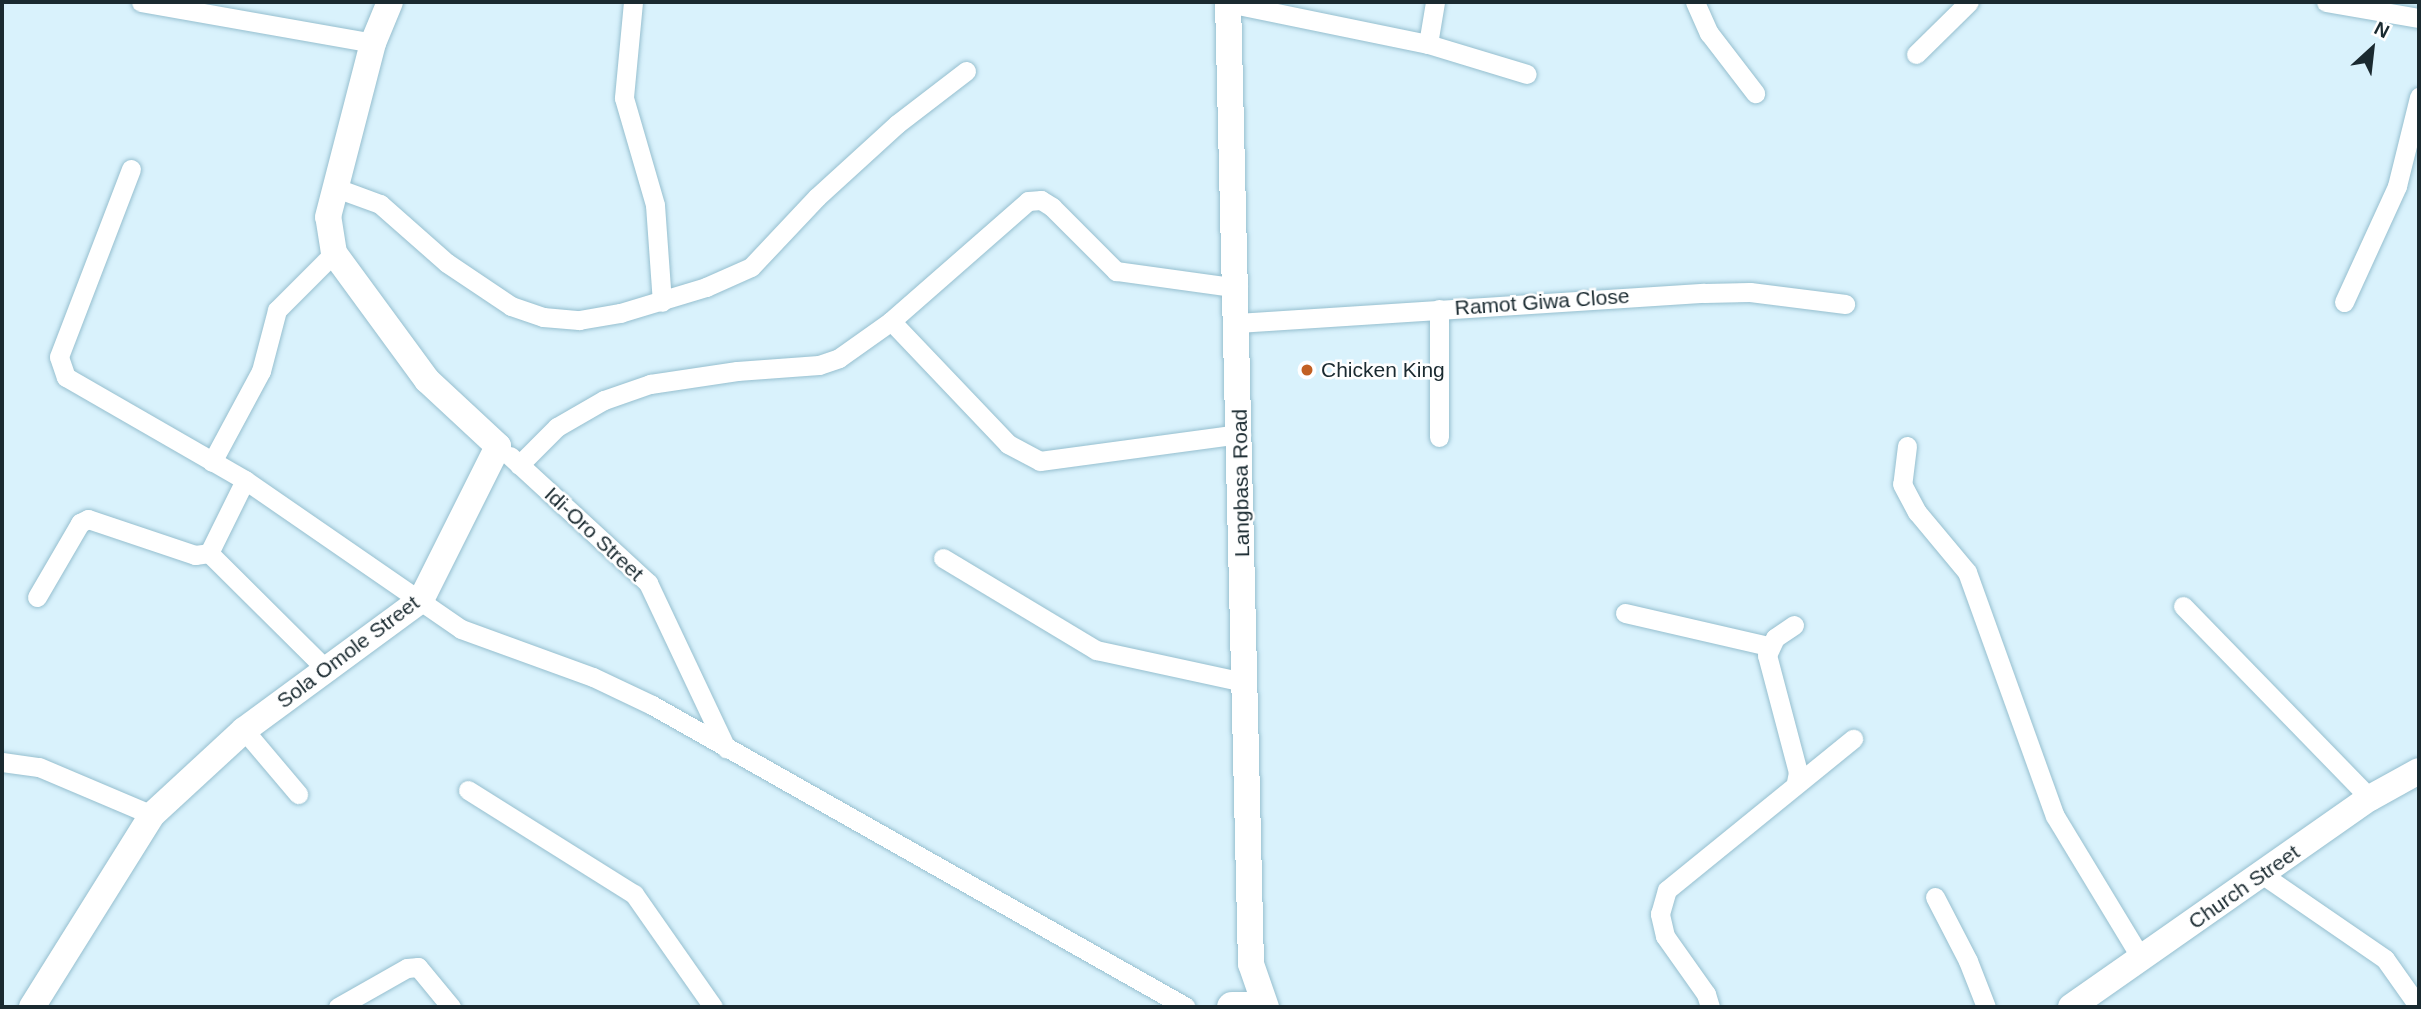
<!DOCTYPE html>
<html>
<head>
<meta charset="utf-8">
<style>
	body { margin:0 }
	#map { position:relative; width:2421px; height:1009px; overflow:hidden; background:#d9f2fc; font-family:Helvetica,sans-serif }
	div>[style] { position:absolute }
	.roads { filter:drop-shadow(0 0 2px #96bfcf) drop-shadow(0 0 2px #96bfcf) }
	.street>* { height:19px; margin:-9.5px; padding:0 9.5px; transform-origin:9.5px; border-radius:9.5px; background:#fff }
	.secondary>* { height:26px; margin:-13px; padding:0 13px; transform-origin:13px; border-radius:13px; background:#fff }
	.primary>* { height:30px; margin:-15px; padding:0 15px; transform-origin:15px; border-radius:15px; background:#fff }
	.dots>* { width:19px; height:19px; translate:-50% -50%; box-sizing:border-box; border:4px solid #fff; border-radius:50% }
	span { translate:-50% -50%; white-space:nowrap; text-align:center; line-height:1.15; -webkit-text-stroke:5px #fff; paint-order:stroke }
	.street-label { font-size:21px; color:#1a2a30 }
	.poi-label { font-size:21px; color:#1a2a30 }
	.left { translate:0 -50%; text-align:left }
	.frame { position:absolute; inset:0; border:4px solid #1a2a30; pointer-events:none }
	.north { position:absolute; left:2337px; top:14px; width:70px; height:70px; -webkit-text-stroke:5px #fff; paint-order:stroke; rotate:27deg; font-size:19px; font-weight:700; line-height:28px; text-align:center; color:#1a2a30 }
	.north::after { content:''; display:block; margin:auto; width:24px; height:32px; background:#1a2a30; clip-path:polygon(50% 0,100% 100%,50% 72%,0 100%) }
</style>
</head>
<body>
<div id="map">
	<div class="roads">
		<div class="street">
			<i style="left:141px;top:2px;width:236px;rotate:10deg"></i>
			<i style="left:633px;top:2px;width:96px;rotate:95.4deg"></i>
			<i style="left:624px;top:98px;width:111px;rotate:73.8deg"></i>
			<i style="left:655px;top:205px;width:97px;rotate:85.9deg"></i>
			<i style="left:1695px;top:2px;width:34px;rotate:66deg"></i>
			<i style="left:1709px;top:33px;width:76px;rotate:52.5deg"></i>
			<i style="left:2326px;top:2px;width:94px;rotate:9.8deg"></i>
			<i style="left:1228px;top:3px;width:204px;rotate:11.6deg"></i>
			<i style="left:1428px;top:44px;width:103px;rotate:16.9deg"></i>
			<i style="left:1428px;top:44px;width:43px;rotate:-80.5deg"></i>
			<i style="left:1916px;top:54px;width:74px;rotate:-44.5deg"></i>
			<i style="left:131px;top:169px;width:201px;rotate:111deg"></i>
			<i style="left:59px;top:357px;width:21px;rotate:71deg"></i>
			<i style="left:66px;top:377px;width:207px;rotate:29.9deg"></i>
			<i style="left:245px;top:480px;width:262px;rotate:34.6deg"></i>
			<i style="left:461px;top:629px;width:140px;rotate:20deg"></i>
			<i style="left:593px;top:677px;width:65px;rotate:25.4deg"></i>
			<i style="left:652px;top:705px;width:613px;rotate:29.49deg"></i>
			<i style="left:339px;top:189px;width:44px;rotate:20.1deg"></i>
			<i style="left:380px;top:204px;width:89px;rotate:41.4deg"></i>
			<i style="left:447px;top:263px;width:77px;rotate:33.9deg"></i>
			<i style="left:511px;top:306px;width:34px;rotate:19deg"></i>
			<i style="left:543px;top:317px;width:36px;rotate:5deg"></i>
			<i style="left:579px;top:320px;width:42px;rotate:-9.7deg"></i>
			<i style="left:620px;top:313px;width:90px;rotate:-16.8deg"></i>
			<i style="left:706px;top:287px;width:49px;rotate:-24deg"></i>
			<i style="left:751px;top:267px;width:96px;rotate:-46.7deg"></i>
			<i style="left:817px;top:197px;width:108px;rotate:-42.4deg"></i>
			<i style="left:897px;top:124px;width:87px;rotate:-37.5deg"></i>
			<i style="left:2344px;top:302px;width:128px;rotate:-65.4deg"></i>
			<i style="left:2397px;top:186px;width:92px;rotate:-76.1deg"></i>
			<i style="left:891px;top:321px;width:170px;rotate:46.4deg"></i>
			<i style="left:1008px;top:444px;width:36px;rotate:28deg"></i>
			<i style="left:1040px;top:461px;width:203px;rotate:-7.7deg"></i>
			<i style="left:1237px;top:323px;width:468px;rotate:-3.7deg"></i>
			<i style="left:1704px;top:293px;width:46px;rotate:-1.2deg"></i>
			<i style="left:1750px;top:292px;width:96px;rotate:7.2deg"></i>
			<i style="left:1439px;top:437px;width:128px;rotate:-90deg"></i>
			<i style="left:1907px;top:446px;width:38px;rotate:97deg"></i>
			<i style="left:1902px;top:484px;width:32px;rotate:62deg"></i>
			<i style="left:1917px;top:512px;width:78px;rotate:50.2deg"></i>
			<i style="left:1967px;top:572px;width:259px;rotate:70.2deg"></i>
			<i style="left:2055px;top:816px;width:166px;rotate:58.8deg"></i>
			<i style="left:510px;top:456px;width:188px;rotate:42.6deg"></i>
			<i style="left:648px;top:583px;width:183px;rotate:64.7deg"></i>
			<i style="left:212px;top:462px;width:103px;rotate:-61.7deg"></i>
			<i style="left:261px;top:371px;width:63px;rotate:-75.3deg"></i>
			<i style="left:277px;top:310px;width:81px;rotate:-45deg"></i>
			<i style="left:519px;top:465px;width:54px;rotate:-45deg"></i>
			<i style="left:557px;top:427px;width:54px;rotate:-29.9deg"></i>
			<i style="left:604px;top:400px;width:49px;rotate:-19.2deg"></i>
			<i style="left:650px;top:384px;width:88px;rotate:-8.5deg"></i>
			<i style="left:737px;top:371px;width:82px;rotate:-4.2deg"></i>
			<i style="left:819px;top:365px;width:21px;rotate:-19deg"></i>
			<i style="left:839px;top:358px;width:64px;rotate:-35.4deg"></i>
			<i style="left:891px;top:321px;width:182px;rotate:-41.2deg"></i>
			<i style="left:1028px;top:201px;width:13px;rotate:-4deg"></i>
			<i style="left:1041px;top:200px;width:13px;rotate:32deg"></i>
			<i style="left:1052px;top:207px;width:91px;rotate:45deg"></i>
			<i style="left:1116px;top:271px;width:123px;rotate:7.9deg"></i>
			<i style="left:209px;top:553px;width:168px;rotate:44.8deg"></i>
			<i style="left:943px;top:558px;width:179px;rotate:31deg"></i>
			<i style="left:1096px;top:650px;width:151px;rotate:12.2deg"></i>
			<i style="left:37px;top:597px;width:86px;rotate:-59.8deg"></i>
			<i style="left:80px;top:523px;width:9px;rotate:-27deg"></i>
			<i style="left:88px;top:519px;width:113px;rotate:18.6deg"></i>
			<i style="left:195px;top:555px;width:14px;rotate:-8deg"></i>
			<i style="left:209px;top:553px;width:81px;rotate:-63.7deg"></i>
			<i style="left:2183px;top:606px;width:268px;rotate:45.8deg"></i>
			<i style="left:1625px;top:613px;width:147px;rotate:13deg"></i>
			<i style="left:1794px;top:625px;width:23px;rotate:146deg"></i>
			<i style="left:1775px;top:638px;width:19px;rotate:115deg"></i>
			<i style="left:1767px;top:655px;width:121px;rotate:75.2deg"></i>
			<i style="left:1798px;top:772px;width:10px;rotate:101deg"></i>
			<i style="left:244px;top:730px;width:84px;rotate:49.8deg"></i>
			<i style="left:2px;top:762px;width:37px;rotate:8deg"></i>
			<i style="left:39px;top:767px;width:123px;rotate:23deg"></i>
			<i style="left:468px;top:790px;width:196px;rotate:32.1deg"></i>
			<i style="left:634px;top:894px;width:138px;rotate:55deg"></i>
			<i style="left:2263px;top:875px;width:148px;rotate:34.5deg"></i>
			<i style="left:2385px;top:959px;width:59px;rotate:54.7deg"></i>
			<i style="left:1935px;top:897px;width:72px;rotate:62.7deg"></i>
			<i style="left:1968px;top:961px;width:49px;rotate:68.6deg"></i>
			<i style="left:338px;top:1007px;width:79px;rotate:-29.5deg"></i>
			<i style="left:407px;top:968px;width:11px;rotate:-5deg"></i>
			<i style="left:418px;top:967px;width:52px;rotate:50.5deg"></i>
			<i style="left:1710px;top:1007px;width:14px;rotate:-107deg"></i>
			<i style="left:1706px;top:994px;width:71px;rotate:-125.3deg"></i>
			<i style="left:1665px;top:936px;width:23px;rotate:-103deg"></i>
			<i style="left:1660px;top:914px;width:25px;rotate:-74deg"></i>
			<i style="left:1667px;top:890px;width:240px;rotate:-39.1deg"></i>
		</div>
		<div class="secondary">
			<i style="left:1228px;top:2px;width:962px;rotate:88.63deg"></i>
			<i style="left:1251px;top:964px;width:46px;rotate:70.8deg"></i>
			<i style="left:32px;top:1007px;width:226px;rotate:-58deg"></i>
			<i style="left:152px;top:815px;width:125px;rotate:-42.7deg"></i>
			<i style="left:244px;top:730px;width:220px;rotate:-36.3deg"></i>
			<i style="left:421px;top:600px;width:172px;rotate:-63.4deg"></i>
			<i style="left:498px;top:446px;width:97px;rotate:-137.1deg"></i>
			<i style="left:427px;top:380px;width:157px;rotate:-126.2deg"></i>
			<i style="left:334px;top:253px;width:36px;rotate:-99deg"></i>
			<i style="left:328px;top:217px;width:180px;rotate:-75.5deg"></i>
			<i style="left:373px;top:43px;width:44px;rotate:-67.5deg"></i>
			<i style="left:2071px;top:1007px;width:365px;rotate:-35deg"></i>
			<i style="left:2370px;top:798px;width:56px;rotate:-28.9deg"></i>
		</div>
		<div class="primary">
			<i style="left:1232px;top:1007px;width:27px"></i>
		</div>
	</div>
	<div class="dots">
		<i style="left:1307px;top:370px;background:#c26023"></i>
	</div>
	<div class="street-label">
		<span style="left:1542px;top:302px;rotate:-4deg">Ramot Giwa Close</span>
		<span style="left:1241px;top:483px;rotate:-91deg">Langbasa Road</span>
		<span style="left:594px;top:534px;rotate:43deg">Idi-Oro Street</span>
		<span style="left:348px;top:652px;rotate:-37deg">Sola Omole Street</span>
		<span style="left:2244px;top:887px;rotate:-35deg">Church Street</span>
	</div>
	<div class="poi-label">
		<span class="left" style="left:1321px;top:370px">Chicken King</span>
	</div>
	<div class="frame"></div>
	<div class="north">N</div>
</div>
</body>
</html>
